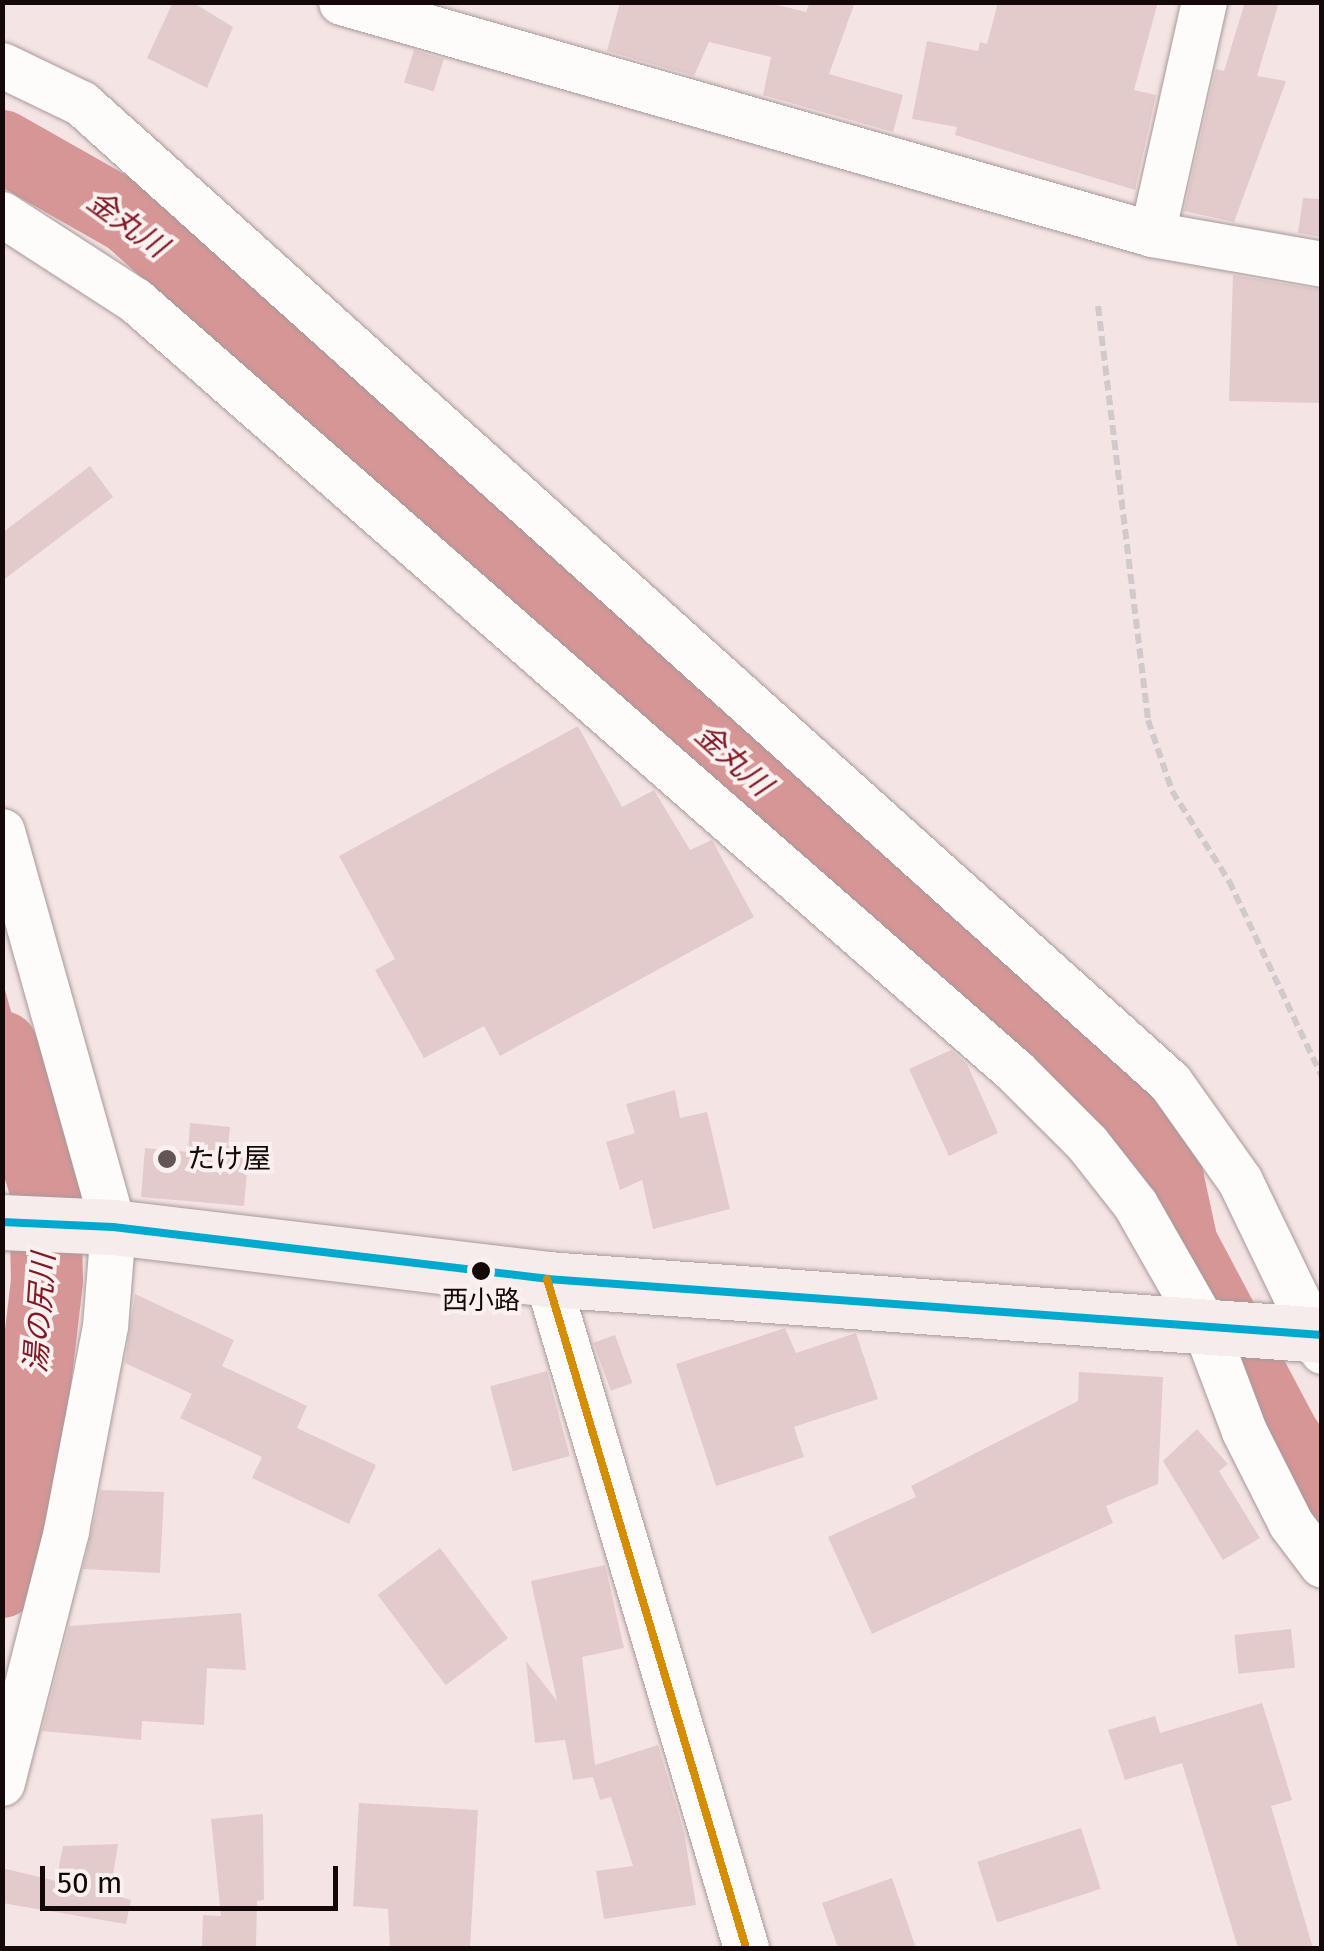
<!DOCTYPE html>
<html>
<head>
<meta charset="utf-8">
<style>
	body { margin:0 }
	#map { position:relative; width:1324px; height:1951px; overflow:hidden; background:#f5e4e4; font-family:"Fira Sans","Noto Sans JP",sans-serif }
	div>[style] { position:absolute }
	.water>* { inset:0; background:#d79696 }
	.river>* { height:72px; margin:-36px; padding:0 36px; transform-origin:36px; border-radius:36px; background:#d79696 }
	.building>* { inset:0; background:#e4cbcb; transform-origin:0 0 }
	.path>* { height:6px; margin-top:-3px; transform-origin:0; background:repeating-linear-gradient(90deg,#d0caca 0 10px,transparent 0 15px) }
	.roads { filter:drop-shadow(0 0 2px #a89a9a) drop-shadow(0 0 2px #a89a9a) }
	.minor>* { height:45px; margin:-22.5px; padding:0 22.5px; transform-origin:22.5px; border-radius:22.5px; background:#fefbfb }
	.major>* { height:55px; margin:-27.5px; padding:0 27.5px; transform-origin:27.5px; border-radius:27.5px; background:#f6ecec }
	.bus-1>* { height:8px; margin:-4px; padding:0 4px; transform-origin:4px; border-radius:4px; background:#00a9ce }
	.bus-2>* { height:8px; margin:-4px; padding:0 4px; transform-origin:4px; border-radius:4px; background:#d58e01 }
	.dots>* { width:28px; height:28px; translate:-50% -50%; box-sizing:border-box; border:5px solid #f9f1f0; border-radius:50% }
	span { translate:-50% -50%; white-space:nowrap; text-align:center; line-height:1.15; -webkit-text-stroke:8px #f9f1f0; paint-order:stroke }
	.bus-label { font-size:26px; color:#150808 }
	.poi-label { font-size:28px; color:#150808 }
	.left { translate:0 -50%; text-align:left }
	.water-label { font-size:30px; color:#821a26; font-style:italic }
	.frame { position:absolute; inset:0; border:5px solid #150808; pointer-events:none }
	.scale { position:absolute; left:40px; top:1866px; width:298px; height:45px; box-sizing:border-box; border:5px solid #150808; border-top:0; padding-left:12px; font-size:30px; line-height:35px; white-space:nowrap; color:#150808; -webkit-text-stroke:8px #f9f1f0; paint-order:stroke }
</style>
</head>
<body>
<div id="map">
	<div class="water">
		<i style="clip-path:polygon(2px 983px,3px 983px,57px 1174px,16px 1173px,3px 1127px)"></i>
	</div>
	<div class="river">
		<i style="left:2px;top:146px;width:146px;rotate:29.6deg"></i>
		<i style="left:129px;top:218px;width:1035px;rotate:41.9deg"></i>
		<i style="left:899px;top:909px;width:201px;rotate:40deg"></i>
		<i style="left:1053px;top:1038px;width:123px;rotate:47deg"></i>
		<i style="left:1137px;top:1128px;width:60px;rotate:58.7deg"></i>
		<i style="left:1168px;top:1179px;width:66px;rotate:77.8deg"></i>
		<i style="left:1182px;top:1244px;width:216px;rotate:62.1deg"></i>
		<i style="left:1283px;top:1435px;width:68px;rotate:55.1deg"></i>
		<i style="left:2px;top:1047px;width:146px;rotate:72.9deg"></i>
		<i style="left:45px;top:1187px;width:94px;rotate:88.8deg"></i>
		<i style="left:47px;top:1281px;width:232px;rotate:96.7deg"></i>
		<i style="left:20px;top:1511px;width:73px;rotate:104.2deg"></i>
	</div>
	<div class="building">
		<i style="clip-path:polygon(173px 2px,192px 2px,233px 27px,207px 88px,147px 58px)"></i>
		<i style="clip-path:polygon(620px 2px,765px 2px,806px 12px,810px 2px,855px 2px,829px 74px,903px 95px,893px 132px,763px 95px,771px 57px,709px 42px,694px 76px,607px 51px)"></i>
		<i style="clip-path:polygon(998px 2px,1158px 2px,1134px 90px,1156px 95px,1135px 190px,955px 135px,957px 127px,912px 119px,927px 41px,978px 51px,980px 42px,987px 44px)"></i>
		<i style="clip-path:polygon(1245px 2px,1279px 2px,1257px 76px,1286px 81px,1234px 222px,1184px 211px,1216px 69px,1224px 71px)"></i>
		<i style="left:414px;top:50px;width:31px;height:34px;rotate:17deg"></i>
		<i style="clip-path:polygon(1303px 198px,1322px 199px,1322px 237px,1298px 233px)"></i>
		<i style="clip-path:polygon(1233px 275px,1322px 290px,1322px 403px,1229px 401px)"></i>
		<i style="clip-path:polygon(90px 466px,113px 497px,2px 581px,2px 533px)"></i>
		<i style="clip-path:polygon(578px 726px,622px 807px,654px 790px,690px 850px,712px 840px,754px 917px,500px 1056px,484px 1026px,424px 1058px,375px 970px,395px 959px,339px 856px)"></i>
		<i style="clip-path:polygon(951px 1050px,967px 1064px,998px 1133px,949px 1156px,909px 1069px)"></i>
		<i style="clip-path:polygon(675px 1090px,680px 1118px,707px 1112px,730px 1209px,653px 1229px,642px 1180px,620px 1190px,606px 1142px,635px 1133px,626px 1104px)"></i>
		<i style="clip-path:polygon(190px 1123px,230px 1127px,228px 1146px,249px 1148px,244px 1206px,141px 1197px,145px 1148px,188px 1152px)"></i>
		<i style="clip-path:polygon(135px 1294px,234px 1340px,222px 1366px,307px 1406px,297px 1428px,376px 1465px,349px 1524px,252px 1478px,262px 1457px,180px 1418px,192px 1394px,125px 1363px)"></i>
		<i style="clip-path:polygon(785px 1328px,796px 1353px,856px 1333px,878px 1399px,794px 1427px,804px 1457px,716px 1486px,676px 1364px)"></i>
		<i style="left:615px;top:1335px;width:51px;height:23px;rotate:70deg"></i>
		<i style="left:547px;top:1371px;width:88px;height:59px;rotate:75deg"></i>
		<i style="clip-path:polygon(1079px 1372px,1163px 1377px,1158px 1484px,1106px 1506px,1113px 1523px,872px 1634px,828px 1537px,916px 1497px,911px 1486px,1078px 1401px)"></i>
		<i style="clip-path:polygon(1197px 1429px,1228px 1464px,1219px 1471px,1260px 1538px,1223px 1560px,1163px 1461px)"></i>
		<i style="clip-path:polygon(101px 1490px,164px 1492px,160px 1573px,83px 1569px)"></i>
		<i style="left:440px;top:1548px;width:113px;height:78px;rotate:53deg"></i>
		<i style="clip-path:polygon(605px 1565px,624px 1648px,582px 1657px,595px 1765px,658px 1745px,684px 1832px,696px 1905px,604px 1919px,596px 1871px,633px 1866px,611px 1797px,600px 1800px,593px 1777px,573px 1780px,565px 1740px,535px 1743px,526px 1661px,557px 1701px,531px 1581px)"></i>
		<i style="clip-path:polygon(241px 1613px,246px 1670px,207px 1668px,204px 1725px,142px 1721px,141px 1740px,42px 1731px,69px 1626px)"></i>
		<i style="left:1291px;top:1629px;width:39px;height:57px;rotate:84deg"></i>
		<i style="clip-path:polygon(1262px 1703px,1292px 1800px,1271px 1806px,1313px 1948px,1238px 1948px,1182px 1763px,1125px 1780px,1108px 1730px,1155px 1716px,1160px 1733px)"></i>
		<i style="clip-path:polygon(359px 1803px,478px 1810px,470px 1948px,390px 1948px,388px 1909px,353px 1906px)"></i>
		<i style="clip-path:polygon(263px 1814px,264px 1900px,257px 1901px,256px 1948px,202px 1948px,203px 1915px,221px 1916px,211px 1819px)"></i>
		<i style="left:1081px;top:1828px;width:64px;height:109px;rotate:72deg"></i>
		<i style="clip-path:polygon(118px 1844px,110px 1894px,131px 1900px,126px 1924px,2px 1903px,2px 1868px,56px 1881px,63px 1846px)"></i>
		<i style="clip-path:polygon(892px 1878px,916px 1948px,838px 1948px,822px 1903px)"></i>
	</div>
	<div class="path">
		<i style="left:1098px;top:306px;width:417px;rotate:83.1deg"></i>
		<i style="left:1148px;top:720px;width:75px;rotate:71.3deg"></i>
		<i style="left:1172px;top:791px;width:107px;rotate:57.7deg"></i>
		<i style="left:1229px;top:881px;width:217px;rotate:64.6deg"></i>
	</div>
	<div class="roads">
		<div class="minor">
			<i style="left:341px;top:2px;width:844px;rotate:15.96deg"></i>
			<i style="left:1152px;top:234px;width:173px;rotate:10deg"></i>
			<i style="left:2px;top:65px;width:88px;rotate:25.7deg"></i>
			<i style="left:81px;top:103px;width:1464px;rotate:41.96deg"></i>
			<i style="left:1170px;top:1082px;width:121px;rotate:54.7deg"></i>
			<i style="left:1240px;top:1181px;width:189px;rotate:64.2deg"></i>
			<i style="left:2px;top:214px;width:158px;rotate:32.9deg"></i>
			<i style="left:135px;top:300px;width:1170px;rotate:41.22deg"></i>
			<i style="left:1015px;top:1071px;width:102px;rotate:45deg"></i>
			<i style="left:1087px;top:1143px;width:78px;rotate:51.8deg"></i>
			<i style="left:1135px;top:1204px;width:139px;rotate:60.3deg"></i>
			<i style="left:1204px;top:1325px;width:113px;rotate:69.3deg"></i>
			<i style="left:1244px;top:1431px;width:104px;rotate:63.2deg"></i>
			<i style="left:1291px;top:1524px;width:51px;rotate:52.9deg"></i>
			<i style="left:1152px;top:234px;width:238px;rotate:-77.4deg"></i>
			<i style="left:2px;top:831px;width:411px;rotate:74.3deg"></i>
			<i style="left:113px;top:1227px;width:99px;rotate:94.6deg"></i>
			<i style="left:105px;top:1326px;width:209px;rotate:100.8deg"></i>
			<i style="left:66px;top:1531px;width:260px;rotate:104.3deg"></i>
			<i style="left:547px;top:1279px;width:698px;rotate:73.43deg"></i>
		</div>
		<div class="major">
			<i style="left:2px;top:1222px;width:111px;rotate:2.6deg"></i>
			<i style="left:113px;top:1227px;width:437px;rotate:6.8deg"></i>
			<i style="left:547px;top:1279px;width:777px;rotate:4.13deg"></i>
		</div>
	</div>
	<div class="bus-1">
		<i style="left:2px;top:1222px;width:111px;rotate:2.6deg"></i>
		<i style="left:113px;top:1227px;width:437px;rotate:6.8deg"></i>
		<i style="left:547px;top:1279px;width:777px;rotate:4.13deg"></i>
	</div>
	<div class="bus-2">
		<i style="left:547px;top:1279px;width:698px;rotate:73.43deg"></i>
	</div>
	<div class="dots">
		<i style="left:167px;top:1159px;background:#635555"></i>
		<i style="left:481px;top:1271px;background:#150808"></i>
	</div>
	<div class="bus-label">
		<span style="left:481px;top:1301px">西小路</span>
	</div>
	<div class="poi-label">
		<span class="left" style="left:187px;top:1159px">たけ屋</span>
	</div>
	<div class="water-label">
		<span style="left:127px;top:224px;rotate:36deg">金丸川</span>
		<span style="left:733px;top:760px;rotate:42deg">金丸川</span>
		<span style="left:40px;top:1313px;rotate:-86deg">湯の尻川</span>
	</div>
	<div class="frame"></div>
	<div class="scale">50 m</div>
</div>
</body>
</html>
